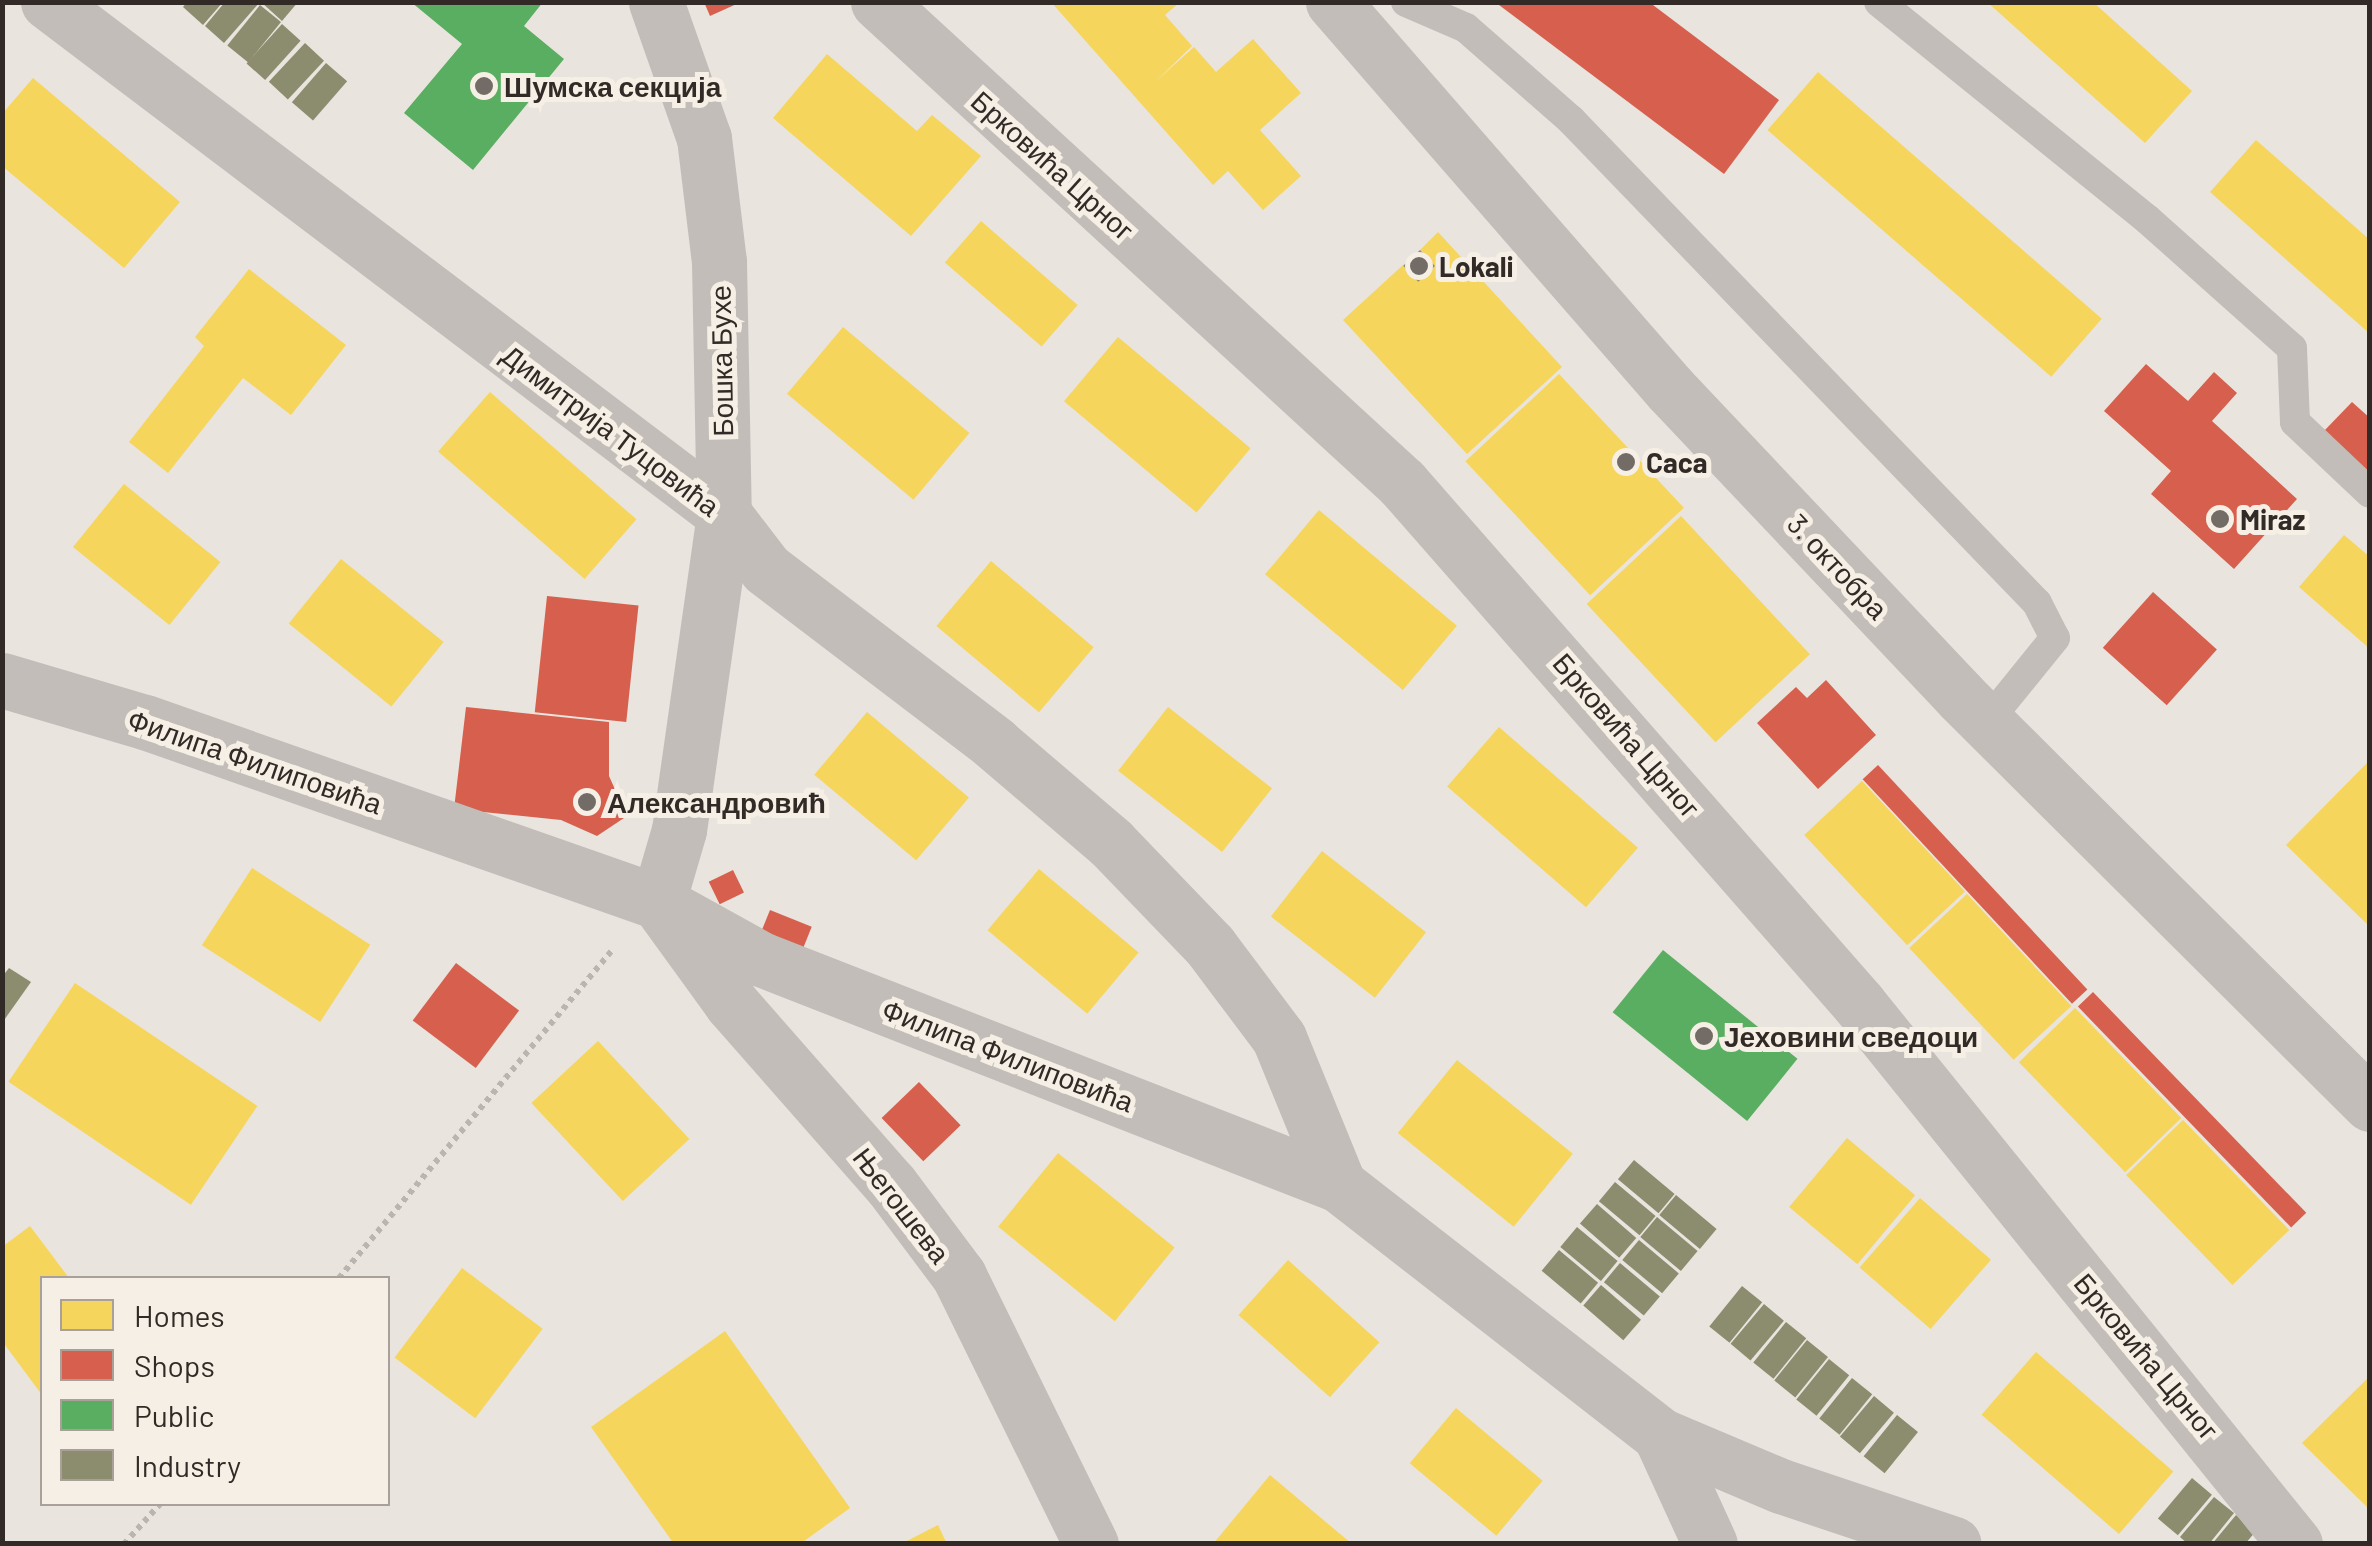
<!DOCTYPE html>
<html>
<head>
<meta charset="utf-8">
<style>
	body { margin:0 }
	#map { position:relative; width:2372px; height:1546px; overflow:hidden; background:#e9e4de; font-family:Barlow,sans-serif }
	div>[style] { position:absolute }
	.homes>* { inset:0; background:#f6d55c; transform-origin:0 0 }
	.shops>* { inset:0; background:#d6604d; transform-origin:0 0 }
	.public>* { inset:0; background:#5aae61; transform-origin:0 0 }
	.industry>* { inset:0; background:#8c8c6e; transform-origin:0 0 }
	.path>* { height:6px; margin-top:-3px; transform-origin:0; background:repeating-linear-gradient(90deg,#bbb5b0 0 5px,transparent 0 10px) }
	.service>* { height:30px; margin:-15px; padding:0 15px; transform-origin:15px; border-radius:15px; background:#c2bdb8 }
	.minor>* { height:55px; margin:-27.5px; padding:0 27.5px; transform-origin:27.5px; border-radius:27.5px; background:#c2bdb8 }
	.dots>* { width:28px; height:28px; translate:-50% -50%; box-sizing:border-box; border:5px solid #f6efe5; border-radius:50% }
	span { translate:-50% -50%; white-space:nowrap; text-align:center; line-height:1.15; -webkit-text-stroke:10px #f6efe5; paint-order:stroke }
	.poi-label { font-size:28px; color:#322a26; font-weight:700 }
	.left { translate:0 -50%; text-align:left }
	.street-label { font-size:28px; color:#322a26 }
	.frame { position:absolute; inset:0; border:5px solid #322a26; pointer-events:none }
	.legend { position:absolute; left:40px; top:1276px; width:350px; height:230px; box-sizing:border-box; background:#f6efe5; border:2px solid #a8a099; margin:0; padding:12px 18px; list-style:none; font-size:30px; color:#322a26 }
	.legend li { display:flex; align-items:center; gap:20px; height:50px }
	.legend b { width:50px; border:2px solid #a8a099 }
</style>
</head>
<body>
<div id="map">
	<div class="homes">
		<i style="clip-path:polygon(1051px 2px,1180px 2px,1165px 15px,1192px 46px,1155px 82px,1194px 47px,1216px 72px,1253px 39px,1301px 93px,1260px 130px,1301px 176px,1263px 210px,1228px 171px,1213px 185px)"></i>
		<i style="clip-path:polygon(1987px 2px,2093px 2px,2192px 91px,2145px 143px)"></i>
		<i style="clip-path:polygon(827px 54px,917px 131px,932px 115px,981px 156px,911px 236px,773px 118px)"></i>
		<i style="left:1818px;top:72px;width:376px;height:77px;rotate:41deg"></i>
		<i style="clip-path:polygon(33px 78px,180px 202px,124px 268px,2px 166px,2px 114px)"></i>
		<i style="clip-path:polygon(2256px 140px,2370px 240px,2370px 334px,2210px 192px)"></i>
		<i style="left:981px;top:221px;width:128px;height:55px;rotate:41deg"></i>
		<i style="clip-path:polygon(1438px 232px,1562px 367px,1467px 454px,1343px 320px,1403px 265px,1418px 281px,1435px 266px,1420px 250px)"></i>
		<i style="clip-path:polygon(249px 269px,346px 345px,291px 415px,243px 378px,168px 473px,129px 442px,204px 346px,195px 337px)"></i>
		<i style="left:843px;top:327px;width:165px;height:87px;rotate:40deg"></i>
		<i style="left:1118px;top:337px;width:173px;height:84px;rotate:40deg"></i>
		<i style="left:1559px;top:374px;width:183px;height:128px;rotate:47deg"></i>
		<i style="left:490px;top:392px;width:194px;height:79px;rotate:41deg"></i>
		<i style="left:124px;top:484px;width:124px;height:81px;rotate:39deg"></i>
		<i style="left:1319px;top:510px;width:180px;height:84px;rotate:40deg"></i>
		<i style="left:1681px;top:516px;width:189px;height:129px;rotate:47deg"></i>
		<i style="clip-path:polygon(2344px 535px,2370px 557px,2370px 649px,2299px 587px)"></i>
		<i style="left:341px;top:559px;width:132px;height:83px;rotate:39deg"></i>
		<i style="left:991px;top:561px;width:134px;height:85px;rotate:40deg"></i>
		<i style="left:1168px;top:707px;width:132px;height:81px;rotate:38deg"></i>
		<i style="left:867px;top:712px;width:133px;height:82px;rotate:40deg"></i>
		<i style="left:1499px;top:727px;width:184px;height:79px;rotate:41deg"></i>
		<i style="clip-path:polygon(2370px 760px,2370px 927px,2286px 845px)"></i>
		<i style="left:1862px;top:781px;width:151px;height:79px;rotate:47deg"></i>
		<i style="left:1322px;top:851px;width:132px;height:83px;rotate:38deg"></i>
		<i style="left:252px;top:868px;width:141px;height:92px;rotate:33deg"></i>
		<i style="left:1039px;top:869px;width:130px;height:80px;rotate:40deg"></i>
		<i style="left:1967px;top:894px;width:153px;height:79px;rotate:47deg"></i>
		<i style="left:75px;top:983px;width:220px;height:119px;rotate:34deg"></i>
		<i style="left:2075px;top:1008px;width:153px;height:78px;rotate:46deg"></i>
		<i style="left:598px;top:1041px;width:134px;height:91px;rotate:47deg"></i>
		<i style="left:1457px;top:1060px;width:149px;height:94px;rotate:39deg"></i>
		<i style="left:2183px;top:1120px;width:153px;height:79px;rotate:46deg"></i>
		<i style="left:1847px;top:1138px;width:89px;height:90px;rotate:40deg"></i>
		<i style="left:1058px;top:1153px;width:150px;height:95px;rotate:39deg"></i>
		<i style="left:1920px;top:1198px;width:94px;height:92px;rotate:41deg"></i>
		<i style="clip-path:polygon(30px 1226px,69px 1278px,42px 1278px,42px 1395px,2px 1341px,2px 1247px)"></i>
		<i style="left:1288px;top:1260px;width:123px;height:74px;rotate:42deg"></i>
		<i style="left:462px;top:1268px;width:101px;height:112px;rotate:37deg"></i>
		<i style="clip-path:polygon(725px 1331px,850px 1508px,800px 1544px,674px 1544px,591px 1427px)"></i>
		<i style="left:2036px;top:1352px;width:182px;height:83px;rotate:41deg"></i>
		<i style="clip-path:polygon(2370px 1376px,2370px 1510px,2302px 1443px)"></i>
		<i style="left:1456px;top:1408px;width:113px;height:72px;rotate:40deg"></i>
		<i style="clip-path:polygon(1270px 1475px,1352px 1544px,1213px 1544px)"></i>
		<i style="clip-path:polygon(938px 1525px,947px 1544px,901px 1544px)"></i>
	</div>
	<div class="shops">
		<i style="clip-path:polygon(704px 2px,741px 2px,710px 16px)"></i>
		<i style="clip-path:polygon(1495px 2px,1649px 2px,1779px 100px,1724px 174px)"></i>
		<i style="clip-path:polygon(2146px 364px,2188px 401px,2214px 372px,2237px 393px,2212px 421px,2297px 499px,2234px 569px,2151px 494px,2171px 471px,2104px 411px)"></i>
		<i style="clip-path:polygon(2352px 402px,2370px 418px,2370px 474px,2324px 431px)"></i>
		<i style="left:2153px;top:592px;width:86px;height:75px;rotate:42deg"></i>
		<i style="left:547px;top:596px;width:92px;height:117px;rotate:6deg"></i>
		<i style="clip-path:polygon(1826px 680px,1876px 735px,1818px 789px,1757px 723px,1796px 687px,1807px 698px)"></i>
		<i style="clip-path:polygon(466px 707px,609px 722px,609px 776px,627px 816px,597px 836px,561px 820px,454px 809px)"></i>
		<i style="left:1878px;top:765px;width:307px;height:21px;rotate:47deg"></i>
		<i style="left:733px;top:870px;width:25px;height:27px;rotate:64deg"></i>
		<i style="left:770px;top:910px;width:45px;height:27px;rotate:22deg"></i>
		<i style="left:456px;top:963px;width:79px;height:72px;rotate:37deg"></i>
		<i style="left:2093px;top:992px;width:307px;height:21px;rotate:46deg"></i>
		<i style="left:919px;top:1082px;width:60px;height:52px;rotate:46deg"></i>
	</div>
	<div class="public">
		<i style="clip-path:polygon(411px 2px,543px 2px,524px 26px,564px 59px,473px 170px,404px 113px,462px 44px)"></i>
		<i style="left:1663px;top:950px;width:173px;height:80px;rotate:39deg"></i>
	</div>
	<div class="industry">
		<i style="clip-path:polygon(187px 2px,223px 2px,203px 25px,183px 7px)"></i>
		<i style="clip-path:polygon(225px 2px,260px 2px,224px 43px,205px 26px)"></i>
		<i style="clip-path:polygon(261px 2px,298px 2px,282px 21px)"></i>
		<i style="left:260px;top:5px;width:27px;height:52px;rotate:39deg"></i>
		<i style="left:282px;top:24px;width:25px;height:53px;rotate:42deg"></i>
		<i style="left:305px;top:43px;width:26px;height:53px;rotate:43deg"></i>
		<i style="left:326px;top:63px;width:28px;height:52px;rotate:41deg"></i>
		<i style="left:1420px;top:250px;width:22px;height:23px;rotate:47deg"></i>
		<i style="clip-path:polygon(9px 968px,31px 982px,2px 1023px,2px 977px)"></i>
		<i style="left:1634px;top:1160px;width:53px;height:25px;rotate:40deg"></i>
		<i style="left:1615px;top:1182px;width:53px;height:25px;rotate:40deg"></i>
		<i style="left:1676px;top:1195px;width:53px;height:26px;rotate:40deg"></i>
		<i style="left:1597px;top:1204px;width:52px;height:26px;rotate:41deg"></i>
		<i style="left:1657px;top:1217px;width:53px;height:26px;rotate:40deg"></i>
		<i style="left:1577px;top:1227px;width:53px;height:26px;rotate:40deg"></i>
		<i style="left:1639px;top:1240px;width:52px;height:26px;rotate:40deg"></i>
		<i style="left:1559px;top:1250px;width:51px;height:27px;rotate:40deg"></i>
		<i style="left:1620px;top:1263px;width:52px;height:25px;rotate:40deg"></i>
		<i style="left:1601px;top:1285px;width:53px;height:27px;rotate:41deg"></i>
		<i style="left:1742px;top:1286px;width:26px;height:52px;rotate:39deg"></i>
		<i style="left:1764px;top:1304px;width:26px;height:52px;rotate:40deg"></i>
		<i style="left:1786px;top:1322px;width:26px;height:52px;rotate:39deg"></i>
		<i style="left:1807px;top:1340px;width:27px;height:52px;rotate:39deg"></i>
		<i style="left:1829px;top:1359px;width:26px;height:52px;rotate:39deg"></i>
		<i style="left:1852px;top:1378px;width:26px;height:52px;rotate:39deg"></i>
		<i style="left:1874px;top:1396px;width:26px;height:53px;rotate:40deg"></i>
		<i style="left:1897px;top:1415px;width:27px;height:53px;rotate:39deg"></i>
		<i style="left:2192px;top:1478px;width:26px;height:53px;rotate:40deg"></i>
		<i style="clip-path:polygon(2214px 1497px,2234px 1513px,2209px 1544px,2188px 1544px,2180px 1537px)"></i>
		<i style="clip-path:polygon(2236px 1515px,2256px 1531px,2245px 1544px,2212px 1544px)"></i>
	</div>
	<div class="path">
		<i style="left:339px;top:1278px;width:428px;rotate:-50.2deg"></i>
		<i style="left:124px;top:1544px;width:54px;rotate:-48deg"></i>
	</div>
	<div class="service">
		<i style="left:1406px;top:2px;width:65px;rotate:23.4deg"></i>
		<i style="left:1466px;top:28px;width:140px;rotate:41.2deg"></i>
		<i style="left:1571px;top:120px;width:671px;rotate:46.03deg"></i>
		<i style="left:2037px;top:603px;width:39px;rotate:63deg"></i>
		<i style="left:2055px;top:638px;width:108px;rotate:129deg"></i>
		<i style="left:1879px;top:2px;width:345px;rotate:39deg"></i>
		<i style="left:2147px;top:219px;width:194px;rotate:41.7deg"></i>
		<i style="left:2292px;top:348px;width:74px;rotate:87.7deg"></i>
		<i style="left:2295px;top:422px;width:103px;rotate:43.4deg"></i>
	</div>
	<div class="minor">
		<i style="left:48px;top:2px;width:848px;rotate:37.14deg"></i>
		<i style="left:724px;top:514px;width:69px;rotate:52.6deg"></i>
		<i style="left:766px;top:569px;width:287px;rotate:37.3deg"></i>
		<i style="left:994px;top:743px;width:154px;rotate:40.5deg"></i>
		<i style="left:1111px;top:843px;width:143px;rotate:46.1deg"></i>
		<i style="left:1210px;top:946px;width:115px;rotate:53.1deg"></i>
		<i style="left:1279px;top:1038px;width:159px;rotate:67.8deg"></i>
		<i style="left:656px;top:2px;width:144px;rotate:70.6deg"></i>
		<i style="left:704px;top:138px;width:125px;rotate:83.1deg"></i>
		<i style="left:719px;top:262px;width:252px;rotate:88.9deg"></i>
		<i style="left:724px;top:514px;width:319px;rotate:98.1deg"></i>
		<i style="left:679px;top:830px;width:75px;rotate:106.3deg"></i>
		<i style="left:658px;top:902px;width:125px;rotate:54.1deg"></i>
		<i style="left:731px;top:1003px;width:242px;rotate:48.7deg"></i>
		<i style="left:891px;top:1185px;width:114px;rotate:53.2deg"></i>
		<i style="left:959px;top:1276px;width:299px;rotate:63.8deg"></i>
		<i style="left:878px;top:2px;width:711px;rotate:42.55deg"></i>
		<i style="left:1402px;top:483px;width:693px;rotate:48.74deg"></i>
		<i style="left:1859px;top:1004px;width:694px;rotate:51.08deg"></i>
		<i style="left:1333px;top:2px;width:513px;rotate:48.95deg"></i>
		<i style="left:1670px;top:389px;width:424px;rotate:46.6deg"></i>
		<i style="left:1961px;top:697px;width:577px;rotate:44.86deg"></i>
		<i style="left:2px;top:680px;width:149px;rotate:16.4deg"></i>
		<i style="left:145px;top:722px;width:544px;rotate:19.33deg"></i>
		<i style="left:658px;top:902px;width:118px;rotate:29deg"></i>
		<i style="left:761px;top:959px;width:621px;rotate:21.36deg"></i>
		<i style="left:1339px;top:1185px;width:407px;rotate:37.9deg"></i>
		<i style="left:1660px;top:1435px;width:131px;rotate:22.9deg"></i>
		<i style="left:1781px;top:1486px;width:182px;rotate:18.5deg"></i>
		<i style="left:1660px;top:1435px;width:120px;rotate:65.4deg"></i>
	</div>
	<div class="dots">
		<i style="left:484px;top:86px;background:#726b66"></i>
		<i style="left:1419px;top:266px;background:#726b66"></i>
		<i style="left:1626px;top:462px;background:#726b66"></i>
		<i style="left:2220px;top:519px;background:#726b66"></i>
		<i style="left:587px;top:802px;background:#726b66"></i>
		<i style="left:1704px;top:1036px;background:#726b66"></i>
	</div>
	<div class="poi-label">
		<span class="left" style="left:504px;top:86px">Шумска секција</span>
		<span class="left" style="left:1439px;top:266px">Lokali</span>
		<span class="left" style="left:1646px;top:462px">Caca</span>
		<span class="left" style="left:2240px;top:519px">Miraz</span>
		<span class="left" style="left:607px;top:802px">Александровић</span>
		<span class="left" style="left:1724px;top:1036px">Јеховини сведоци</span>
	</div>
	<div class="street-label">
		<span style="left:1053px;top:165px;rotate:42deg">Брковића Црног</span>
		<span style="left:721px;top:361px;rotate:-91deg">Бошка Бухе</span>
		<span style="left:611px;top:430px;rotate:37deg">Димитрија Туцовића</span>
		<span style="left:1838px;top:566px;rotate:47deg">3. октобра</span>
		<span style="left:1627px;top:735px;rotate:49deg">Брковића Црног</span>
		<span style="left:255px;top:761px;rotate:19deg">Филипа Филиповића</span>
		<span style="left:1008px;top:1055px;rotate:21deg">Филипа Филиповића</span>
		<span style="left:902px;top:1205px;rotate:52deg">Његошева</span>
		<span style="left:2147px;top:1356px;rotate:50deg">Брковића Црног</span>
	</div>
	<div class="frame"></div>
	<ul class="legend">
	<li><b style="height:28px;background:#f6d55c"></b>Homes</li>
	<li><b style="height:28px;background:#d6604d"></b>Shops</li>
	<li><b style="height:28px;background:#5aae61"></b>Public</li>
	<li><b style="height:28px;background:#8c8c6e"></b>Industry</li>
	</ul>
</div>
</body>
</html>
